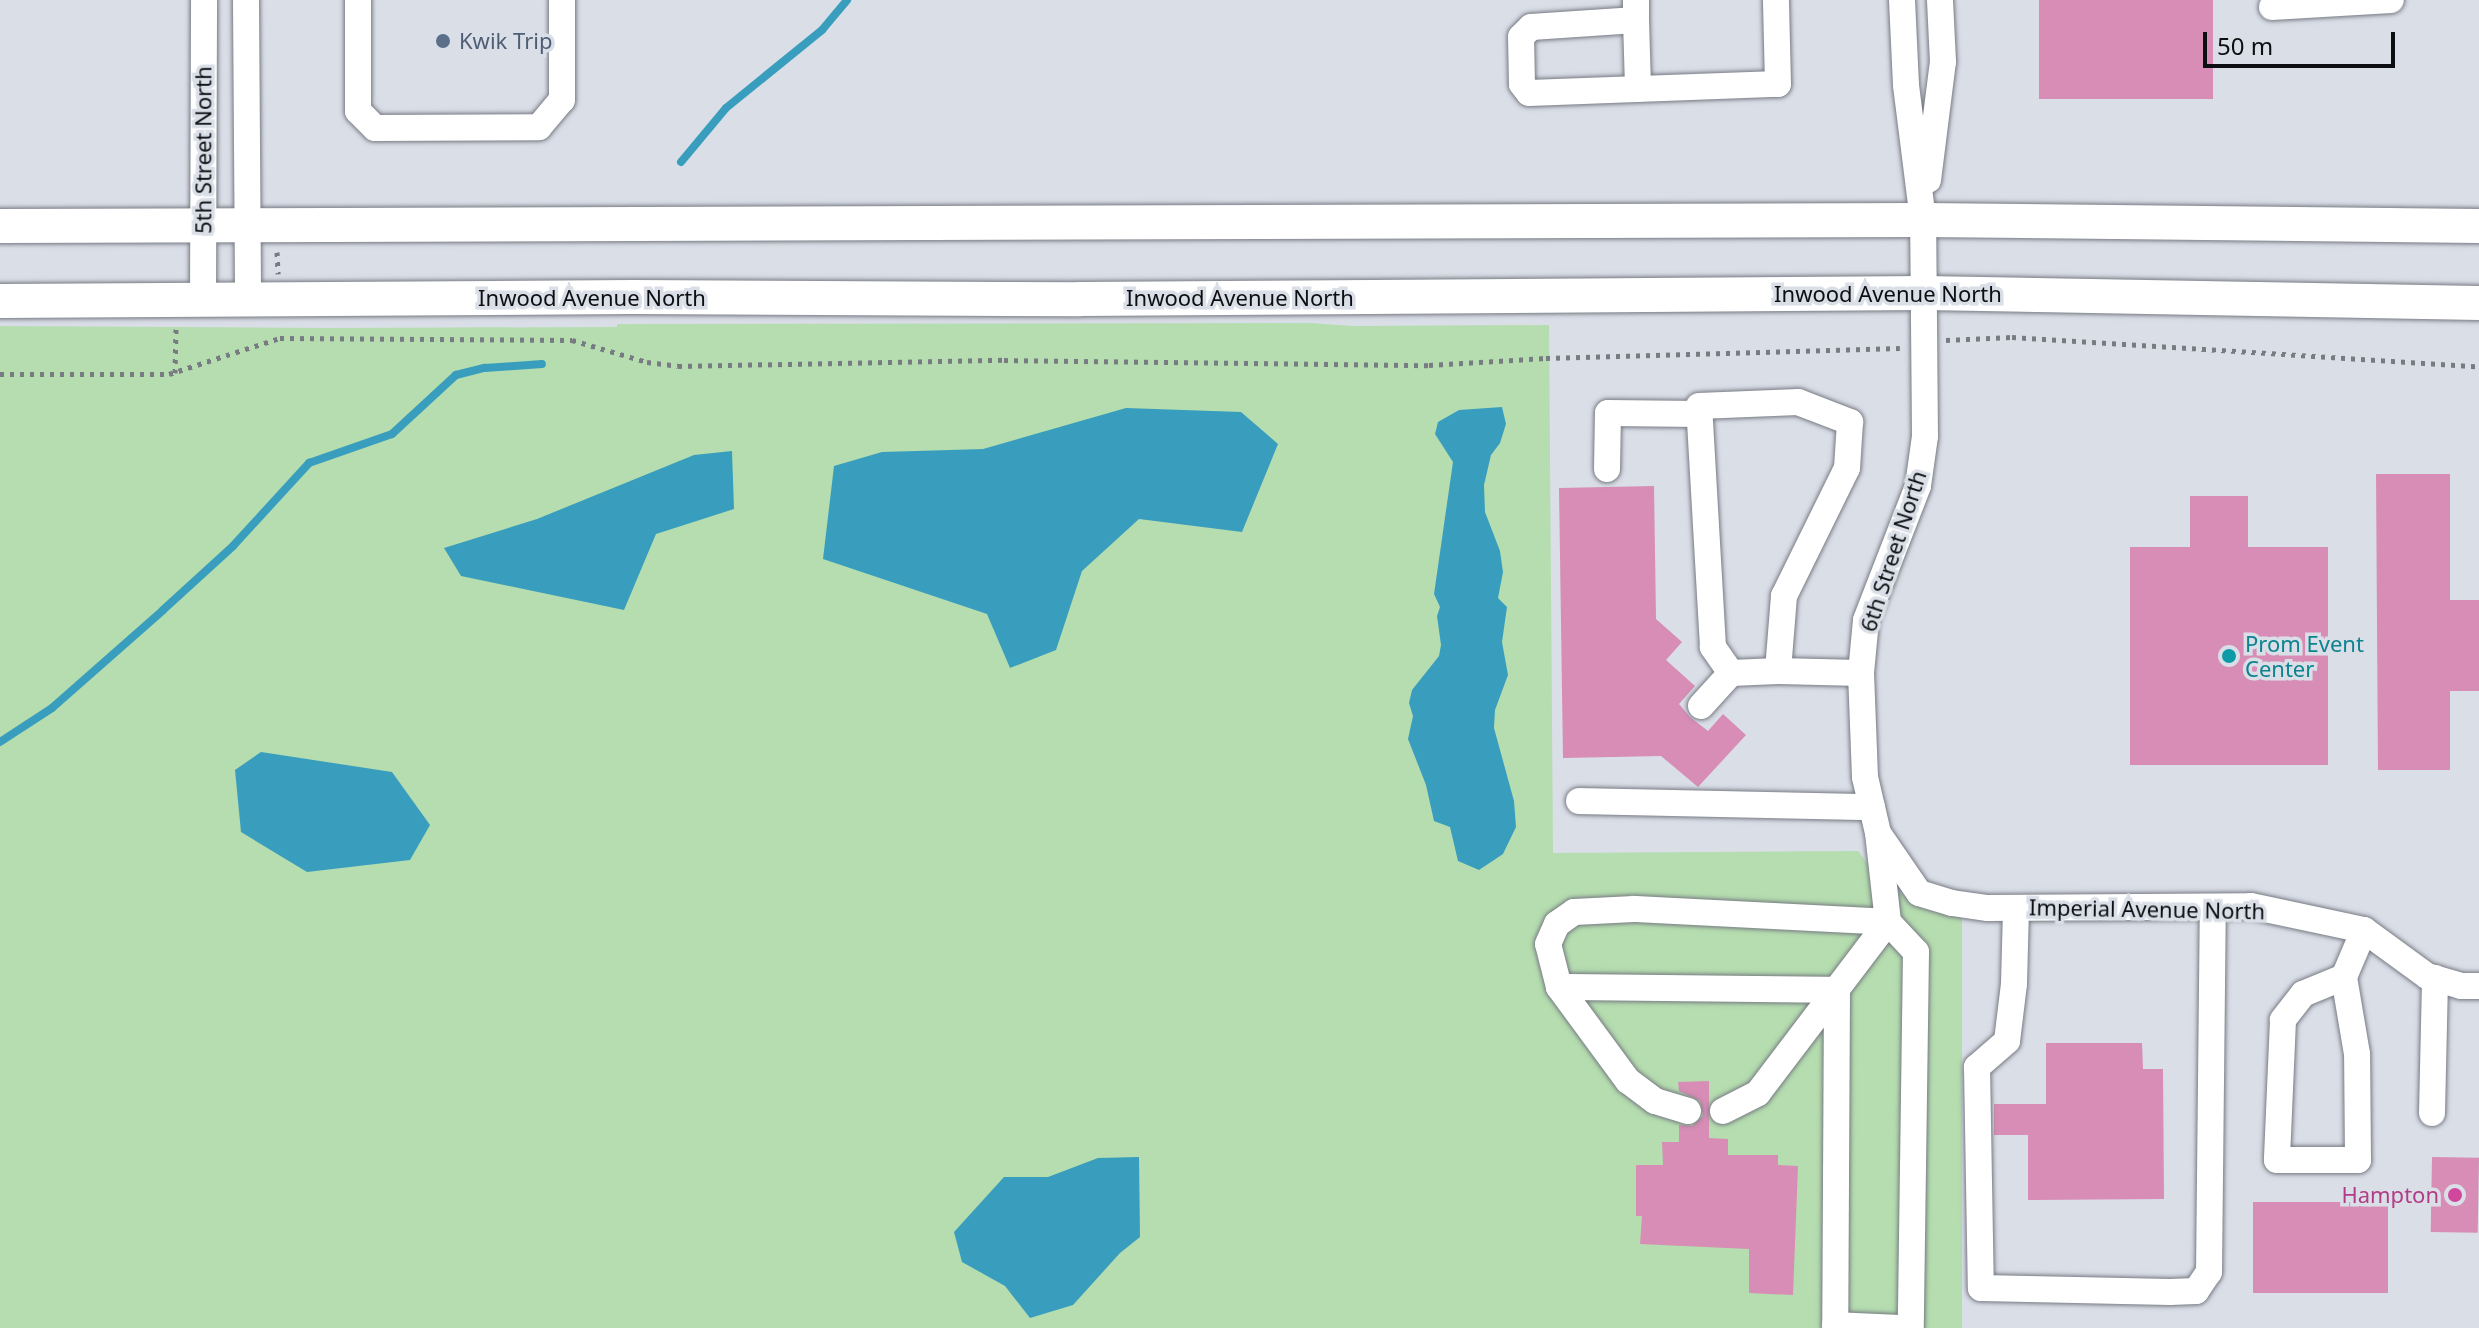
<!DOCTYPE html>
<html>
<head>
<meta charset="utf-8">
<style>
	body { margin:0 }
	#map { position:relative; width:2479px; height:1328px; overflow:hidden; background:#dadee7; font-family:"Noto Sans",sans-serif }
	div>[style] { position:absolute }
	.green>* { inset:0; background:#b5ddaf }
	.water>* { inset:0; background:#399ebe }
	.stream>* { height:8px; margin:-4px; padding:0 4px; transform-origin:4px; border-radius:4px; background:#399ebe }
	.building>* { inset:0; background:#d78db5; transform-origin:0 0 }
	.path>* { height:5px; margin-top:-2.5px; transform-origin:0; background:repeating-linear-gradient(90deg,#787c82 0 4px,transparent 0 10px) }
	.roads { filter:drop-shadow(0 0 2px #777b83) drop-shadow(0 0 2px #777b83) }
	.minor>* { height:26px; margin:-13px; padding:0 13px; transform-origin:13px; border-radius:13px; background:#fff }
	.major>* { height:34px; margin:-17px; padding:0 17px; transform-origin:17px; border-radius:17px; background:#fff }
	.dots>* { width:22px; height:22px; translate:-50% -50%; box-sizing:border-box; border:4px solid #dadee7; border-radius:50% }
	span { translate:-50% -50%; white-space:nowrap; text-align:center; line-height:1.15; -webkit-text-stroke:7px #dadee7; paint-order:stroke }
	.service-label { font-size:22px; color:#4e5e75 }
	.left { translate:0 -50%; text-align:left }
	.street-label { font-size:22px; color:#0c0e11 }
	.culture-label { font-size:22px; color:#0d838f }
	.hotel-label { font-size:22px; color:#b23c85 }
	.right { translate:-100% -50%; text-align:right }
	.scale { position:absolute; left:2203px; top:32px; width:192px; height:36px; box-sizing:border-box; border:4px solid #0c0e11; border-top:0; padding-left:10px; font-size:24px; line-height:28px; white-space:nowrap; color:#0c0e11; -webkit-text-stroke:6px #dadee7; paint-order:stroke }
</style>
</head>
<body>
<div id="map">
	<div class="green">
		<i style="clip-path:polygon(1310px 323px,1353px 326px,1549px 325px,1553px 853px,1858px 851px,1875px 873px,1896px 891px,1932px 911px,1962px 918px,1962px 1328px,0 1328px,0 326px,329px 328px,617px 327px,617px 324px)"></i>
	</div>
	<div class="water">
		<i style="clip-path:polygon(1502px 407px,1506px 424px,1500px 443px,1491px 455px,1484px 485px,1485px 512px,1500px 551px,1503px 572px,1498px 598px,1507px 607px,1502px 642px,1508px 675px,1495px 710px,1494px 728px,1514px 801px,1516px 827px,1503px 854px,1479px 870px,1458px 861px,1450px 827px,1434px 821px,1426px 785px,1408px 739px,1413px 716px,1409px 703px,1412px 690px,1439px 656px,1441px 645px,1437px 616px,1440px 607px,1434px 594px,1453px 462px,1435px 434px,1438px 422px,1459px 410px)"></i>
		<i style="clip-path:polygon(1126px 408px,1241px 412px,1278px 444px,1242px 532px,1139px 519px,1082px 571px,1056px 650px,1010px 668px,987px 614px,823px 559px,834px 466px,882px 452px,983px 449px)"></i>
		<i style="clip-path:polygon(732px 451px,734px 509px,656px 534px,624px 610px,461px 576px,444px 548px,537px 519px,694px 455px)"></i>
		<i style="clip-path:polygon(261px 752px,392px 772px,430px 825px,410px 860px,307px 872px,241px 832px,235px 770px)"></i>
		<i style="clip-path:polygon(1139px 1157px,1140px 1237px,1120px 1253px,1073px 1305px,1030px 1318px,1005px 1286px,962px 1262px,954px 1232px,1004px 1177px,1048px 1177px,1098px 1158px)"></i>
	</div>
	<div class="stream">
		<i style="left:681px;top:162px;width:70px;rotate:-50.2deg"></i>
		<i style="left:726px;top:108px;width:124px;rotate:-39.1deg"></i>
		<i style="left:822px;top:30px;width:39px;rotate:-50deg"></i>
		<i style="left:0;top:742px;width:62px;rotate:-33.2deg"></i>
		<i style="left:52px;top:708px;width:148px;rotate:-41.4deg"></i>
		<i style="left:163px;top:610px;width:95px;rotate:-42.4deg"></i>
		<i style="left:233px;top:546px;width:113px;rotate:-47.5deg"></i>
		<i style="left:309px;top:463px;width:88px;rotate:-19.3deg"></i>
		<i style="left:392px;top:434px;width:87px;rotate:-42.7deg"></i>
		<i style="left:456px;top:375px;width:30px;rotate:-14deg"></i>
		<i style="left:485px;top:368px;width:57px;rotate:-4deg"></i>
	</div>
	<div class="building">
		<i style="left:2039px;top:0;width:174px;height:99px"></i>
		<i style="clip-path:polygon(2376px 474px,2450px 474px,2450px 600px,2479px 600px,2479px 691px,2450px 691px,2450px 770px,2378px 770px)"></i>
		<i style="clip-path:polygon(1654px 486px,1656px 619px,1682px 642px,1666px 660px,1695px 686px,1679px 704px,1690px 717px,1708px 731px,1723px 714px,1746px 735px,1698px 787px,1661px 756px,1563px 758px,1559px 488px)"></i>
		<i style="clip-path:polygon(2190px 496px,2248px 496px,2248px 547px,2328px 547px,2328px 765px,2130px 765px,2130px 547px,2190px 547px)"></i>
		<i style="clip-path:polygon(2046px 1043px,2142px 1043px,2143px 1069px,2163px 1069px,2164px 1199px,2028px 1200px,2028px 1135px,1994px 1135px,1994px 1104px,2046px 1104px)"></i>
		<i style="clip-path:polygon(1709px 1081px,1709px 1138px,1728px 1139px,1728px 1155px,1778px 1155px,1778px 1165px,1798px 1166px,1793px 1295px,1749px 1293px,1749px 1249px,1640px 1244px,1642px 1216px,1636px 1216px,1636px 1165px,1663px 1165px,1662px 1142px,1679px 1142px,1679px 1125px,1692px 1126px,1703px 1116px,1700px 1101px,1679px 1091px,1678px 1082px)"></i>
		<i style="left:2432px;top:1157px;width:47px;height:75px;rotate:1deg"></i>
		<i style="left:2253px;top:1202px;width:135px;height:91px"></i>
	</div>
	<div class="path">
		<i style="left:277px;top:252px;width:22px;rotate:87deg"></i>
		<i style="left:1946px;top:340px;width:66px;rotate:-2.6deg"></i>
		<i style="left:2012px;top:337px;width:468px;rotate:3.6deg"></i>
		<i style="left:175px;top:373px;width:44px;rotate:-88.7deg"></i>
		<i style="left:0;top:374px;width:169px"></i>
		<i style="left:169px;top:374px;width:117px;rotate:-18deg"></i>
		<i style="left:280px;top:338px;width:292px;rotate:0.4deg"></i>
		<i style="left:572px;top:340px;width:78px;rotate:16.3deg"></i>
		<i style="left:647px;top:362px;width:31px;rotate:7deg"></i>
		<i style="left:678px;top:366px;width:326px;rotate:-1.1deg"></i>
		<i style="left:1004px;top:360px;width:425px;rotate:0.7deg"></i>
		<i style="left:1429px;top:365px;width:117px;rotate:-3.4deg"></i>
		<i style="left:1546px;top:358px;width:354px;rotate:-1.6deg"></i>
	</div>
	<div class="roads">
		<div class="minor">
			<i style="left:246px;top:0;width:301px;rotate:89.6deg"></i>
			<i style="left:358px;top:0;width:111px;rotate:90deg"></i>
			<i style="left:358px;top:111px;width:24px;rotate:45deg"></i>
			<i style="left:375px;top:128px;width:164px;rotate:-0.3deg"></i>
			<i style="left:539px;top:127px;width:35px;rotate:-50deg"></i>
			<i style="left:562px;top:100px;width:100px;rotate:-90deg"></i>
			<i style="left:1636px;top:0;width:20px;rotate:90deg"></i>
			<i style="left:1636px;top:20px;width:105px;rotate:176.2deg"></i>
			<i style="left:1531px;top:27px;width:14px;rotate:135deg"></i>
			<i style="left:1521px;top:37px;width:47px;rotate:88.8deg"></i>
			<i style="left:1522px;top:84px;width:11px;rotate:52deg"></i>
			<i style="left:1529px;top:93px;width:249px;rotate:-2.1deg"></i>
			<i style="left:1778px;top:84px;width:84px;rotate:-91.4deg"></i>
			<i style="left:2272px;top:7px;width:119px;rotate:-3.4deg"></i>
			<i style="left:1636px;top:20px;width:69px;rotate:88.3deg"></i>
			<i style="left:1928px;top:180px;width:119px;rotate:-82.8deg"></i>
			<i style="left:1943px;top:62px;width:62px;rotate:-92.8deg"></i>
			<i style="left:203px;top:301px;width:301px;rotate:-89.8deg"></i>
			<i style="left:1798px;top:402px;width:56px;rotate:21deg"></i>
			<i style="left:1850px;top:422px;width:46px;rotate:93.7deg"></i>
			<i style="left:1847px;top:468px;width:143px;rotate:116.2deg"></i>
			<i style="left:1784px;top:596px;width:75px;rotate:94.6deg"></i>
			<i style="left:1778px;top:671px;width:47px;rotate:177.6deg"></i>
			<i style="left:1731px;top:673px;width:32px;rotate:-125deg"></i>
			<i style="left:1713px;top:647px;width:241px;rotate:-93.3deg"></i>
			<i style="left:1699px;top:406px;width:99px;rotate:-2.3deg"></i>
			<i style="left:1607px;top:469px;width:56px;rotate:-89deg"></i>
			<i style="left:1608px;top:413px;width:92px;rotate:0.6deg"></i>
			<i style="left:1778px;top:671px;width:83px;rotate:1.4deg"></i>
			<i style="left:1701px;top:706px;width:45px;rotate:-47.7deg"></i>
			<i style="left:1579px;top:801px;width:293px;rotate:1.2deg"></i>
			<i style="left:1880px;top:836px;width:69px;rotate:55.6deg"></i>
			<i style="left:1919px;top:893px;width:34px;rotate:17deg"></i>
			<i style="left:1952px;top:903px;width:36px;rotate:8deg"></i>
			<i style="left:1988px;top:908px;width:263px;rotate:-0.4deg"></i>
			<i style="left:2251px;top:906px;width:116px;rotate:12deg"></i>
			<i style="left:2364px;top:930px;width:78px;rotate:36.1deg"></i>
			<i style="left:2427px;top:976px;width:35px;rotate:16deg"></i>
			<i style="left:2461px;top:986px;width:18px"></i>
			<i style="left:2016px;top:908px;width:76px;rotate:91.5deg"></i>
			<i style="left:2014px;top:984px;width:57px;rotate:97deg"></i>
			<i style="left:2007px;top:1041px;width:40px;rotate:139deg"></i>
			<i style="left:1977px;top:1067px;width:221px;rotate:89deg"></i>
			<i style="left:1981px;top:1288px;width:189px;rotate:1.2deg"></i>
			<i style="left:2170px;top:1292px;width:26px;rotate:-2deg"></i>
			<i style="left:2196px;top:1291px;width:23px;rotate:-56deg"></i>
			<i style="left:2209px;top:1272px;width:365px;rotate:-89.4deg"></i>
			<i style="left:2344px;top:977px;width:44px;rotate:157.5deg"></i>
			<i style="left:2303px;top:994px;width:33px;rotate:128deg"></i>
			<i style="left:2283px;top:1020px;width:140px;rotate:92.5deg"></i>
			<i style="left:2277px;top:1160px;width:81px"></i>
			<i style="left:2358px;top:1160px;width:106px;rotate:-90.5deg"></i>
			<i style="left:2357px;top:1054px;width:78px;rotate:-99.6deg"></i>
			<i style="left:2344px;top:977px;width:51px;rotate:-66.9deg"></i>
			<i style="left:1559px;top:987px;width:278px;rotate:0.6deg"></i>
			<i style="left:1837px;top:990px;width:335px;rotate:90.3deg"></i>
			<i style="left:1835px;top:1325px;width:63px;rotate:2.7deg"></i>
			<i style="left:1688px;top:1111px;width:34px;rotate:-163deg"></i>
			<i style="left:1655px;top:1101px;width:34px;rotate:-143deg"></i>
			<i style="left:1628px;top:1081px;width:117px;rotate:-126.3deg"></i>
			<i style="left:1559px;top:987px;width:44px;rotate:-104.3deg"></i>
			<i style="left:1548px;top:944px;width:22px;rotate:-66deg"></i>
			<i style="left:1557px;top:924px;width:21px;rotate:-35deg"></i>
			<i style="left:1574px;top:912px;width:60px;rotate:-2.9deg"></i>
			<i style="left:1634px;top:909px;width:254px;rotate:2.9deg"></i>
			<i style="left:1888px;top:922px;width:90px;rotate:-96.4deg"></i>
			<i style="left:1878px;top:833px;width:57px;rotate:-103.1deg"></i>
			<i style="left:1865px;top:777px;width:104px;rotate:-92.2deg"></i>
			<i style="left:1861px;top:673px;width:53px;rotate:-84.6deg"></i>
			<i style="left:1866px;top:620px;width:144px;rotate:-68.8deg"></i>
			<i style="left:1918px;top:486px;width:50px;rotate:-82deg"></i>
			<i style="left:1925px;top:436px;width:216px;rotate:-90.5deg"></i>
			<i style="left:1923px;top:220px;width:136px;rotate:-97.2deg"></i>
			<i style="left:1906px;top:85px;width:85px;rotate:-92.7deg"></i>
			<i style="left:1723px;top:1111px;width:39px;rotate:-27deg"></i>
			<i style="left:1758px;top:1093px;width:215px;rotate:-52.8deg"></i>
			<i style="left:1888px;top:922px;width:41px;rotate:47deg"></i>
			<i style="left:1916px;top:952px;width:376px;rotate:90.8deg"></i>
			<i style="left:2432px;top:1113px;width:135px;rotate:-88.7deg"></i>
		</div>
		<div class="major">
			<i style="left:0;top:226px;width:1923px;rotate:-0.18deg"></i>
			<i style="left:1923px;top:220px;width:556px;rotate:0.62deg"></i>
			<i style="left:0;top:301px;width:633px;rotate:-0.36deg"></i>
			<i style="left:633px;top:297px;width:447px;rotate:0.3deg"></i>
			<i style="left:1080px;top:299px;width:845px;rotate:-0.41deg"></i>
			<i style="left:1925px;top:293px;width:554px;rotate:1.03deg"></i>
		</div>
	</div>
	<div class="dots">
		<i style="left:443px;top:41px;background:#5c6f8a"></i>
		<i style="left:2229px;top:656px;background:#0f9aa8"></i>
		<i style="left:2455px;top:1195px;background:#d1479c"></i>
	</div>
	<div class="service-label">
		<span class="left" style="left:459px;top:41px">Kwik Trip</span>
	</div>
	<div class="street-label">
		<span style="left:203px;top:150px;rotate:-90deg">5th Street North</span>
		<span style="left:1888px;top:294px">Inwood Avenue North</span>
		<span style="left:592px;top:298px">Inwood Avenue North</span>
		<span style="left:1240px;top:298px">Inwood Avenue North</span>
		<span style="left:1893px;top:551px;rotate:-72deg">6th Street North</span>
		<span style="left:2147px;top:909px;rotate:1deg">Imperial Avenue North</span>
	</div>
	<div class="culture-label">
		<span class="left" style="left:2245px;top:656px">Prom Event<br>Center</span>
	</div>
	<div class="hotel-label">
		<span class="right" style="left:2439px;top:1195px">Hampton</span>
	</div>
	<div class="scale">50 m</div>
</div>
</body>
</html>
